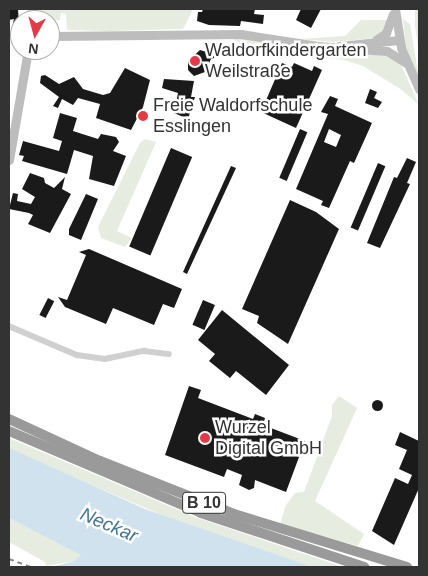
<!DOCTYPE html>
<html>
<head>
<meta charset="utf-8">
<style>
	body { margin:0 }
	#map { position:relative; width:428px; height:576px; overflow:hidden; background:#fff; font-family:Helvetica,sans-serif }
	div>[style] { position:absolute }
	.green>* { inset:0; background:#e6ecdf }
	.water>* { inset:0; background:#cfe2ee }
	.building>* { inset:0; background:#1a1a1a; transform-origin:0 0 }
	.round { border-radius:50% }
	.street>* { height:5.5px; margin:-2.75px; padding:0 2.75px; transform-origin:2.75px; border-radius:2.75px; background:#d0d0d0 }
	.secondary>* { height:9px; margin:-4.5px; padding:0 4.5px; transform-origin:4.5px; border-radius:4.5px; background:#bdbdbd }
	.highway>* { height:10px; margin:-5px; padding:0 5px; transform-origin:5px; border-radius:5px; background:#9a9a9a }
	.rail>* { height:2px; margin-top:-1px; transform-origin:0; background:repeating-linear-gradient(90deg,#888 0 5px,transparent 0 9px) }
	.dots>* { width:14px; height:14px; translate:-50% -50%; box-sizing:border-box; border:2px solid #fff; border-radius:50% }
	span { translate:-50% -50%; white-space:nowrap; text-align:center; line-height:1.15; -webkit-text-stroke:5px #fff; paint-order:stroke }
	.shield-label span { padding:1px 4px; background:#fff; border:1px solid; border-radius:4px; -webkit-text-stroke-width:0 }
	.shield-label { font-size:16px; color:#333; font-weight:700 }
	.poi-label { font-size:18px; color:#333 }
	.left { translate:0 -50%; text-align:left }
	.water-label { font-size:19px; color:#3f7597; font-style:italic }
	.frame { position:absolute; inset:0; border:10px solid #333; pointer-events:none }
	.north { position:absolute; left:10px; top:10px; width:50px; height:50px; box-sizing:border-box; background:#fff; border:1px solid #adadad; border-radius:50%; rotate:187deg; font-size:14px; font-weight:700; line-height:20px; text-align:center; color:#333 }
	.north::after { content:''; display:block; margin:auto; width:18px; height:22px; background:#e63946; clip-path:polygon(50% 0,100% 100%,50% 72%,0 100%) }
</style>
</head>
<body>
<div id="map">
	<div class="green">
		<i style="clip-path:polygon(39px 9px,193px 9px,183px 29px,109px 31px,67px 30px,66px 14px,61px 13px,60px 20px,46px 20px)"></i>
		<i style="clip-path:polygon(415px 9px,419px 9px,419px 52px,415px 26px)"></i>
		<i style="clip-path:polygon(403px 19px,410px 24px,419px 79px,406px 48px)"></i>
		<i style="clip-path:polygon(361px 20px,387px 20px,386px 28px,374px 38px,335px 42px,298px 39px,345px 36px)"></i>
		<i style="clip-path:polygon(234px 37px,289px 45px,292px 50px,288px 52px,234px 41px)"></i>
		<i style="clip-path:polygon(298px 47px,384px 53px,401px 65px,419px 105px,402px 90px,363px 66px,344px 60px,299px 55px,296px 52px)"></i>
		<i style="clip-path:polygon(145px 139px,156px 142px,117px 231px,132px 238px,125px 247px,101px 238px,98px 227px,140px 143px)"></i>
		<i style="clip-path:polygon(339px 396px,357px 408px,315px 501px,364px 534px,358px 546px,280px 524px,286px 505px,295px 493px,304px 492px,332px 416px,332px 405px)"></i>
		<i style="clip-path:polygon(9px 438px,195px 517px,343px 567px,312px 567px,183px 524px,26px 457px,9px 448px)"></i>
		<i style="clip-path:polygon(9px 518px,79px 553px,81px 556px,74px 561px,46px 566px,45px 562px,9px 542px)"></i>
	</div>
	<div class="water">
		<i style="clip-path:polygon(9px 448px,145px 509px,312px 567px,52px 567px,74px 561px,81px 555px,9px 518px)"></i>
	</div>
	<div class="building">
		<i style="clip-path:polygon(9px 9px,18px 9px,19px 24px,13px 23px,14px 19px,9px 20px)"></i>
		<i style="clip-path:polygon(203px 9px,255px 9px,254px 14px,264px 15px,263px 24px,241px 21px,240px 26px,209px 25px,197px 21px,198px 12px,202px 12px)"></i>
		<i style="clip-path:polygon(301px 9px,321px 9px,311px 28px,296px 20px)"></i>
		<i style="clip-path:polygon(200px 50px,220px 56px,211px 59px,205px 72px,194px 76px,188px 70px,188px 61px)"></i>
		<i style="clip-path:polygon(282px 63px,292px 67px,294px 63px,312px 71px,314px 66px,322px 70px,296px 128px,261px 112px)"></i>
		<i style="clip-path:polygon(125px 68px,150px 80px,143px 107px,131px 130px,96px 118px,100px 104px,78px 98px,73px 105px,62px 99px,58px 108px,53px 106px,59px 97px,40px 83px,41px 76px,45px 75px,59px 84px,74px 77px,83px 89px,103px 95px,110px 93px)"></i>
		<i style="clip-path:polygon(164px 79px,194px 81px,191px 97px,195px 97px,188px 119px,174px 113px,178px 93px,162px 88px)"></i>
		<i style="clip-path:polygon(370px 89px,377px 92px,374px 98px,382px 102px,378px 108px,365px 103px)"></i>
		<i style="clip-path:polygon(evenodd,330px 96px,338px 99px,335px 106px,372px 123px,354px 163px,350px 161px,329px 208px,321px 205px,323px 201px,296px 189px,328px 114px,321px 112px,330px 96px,329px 129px,341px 135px,336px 147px,324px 142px,329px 129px)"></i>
		<i style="clip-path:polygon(60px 113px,77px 118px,73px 131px,98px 139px,101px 134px,116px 137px,119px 142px,113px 151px,126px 156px,114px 186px,89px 179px,93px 156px,74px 150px,67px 174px,22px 161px,24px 156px,19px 155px,23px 141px,59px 151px,62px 141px,53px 138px)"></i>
		<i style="left:300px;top:129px;width:8px;height:53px;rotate:23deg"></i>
		<i style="left:171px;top:148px;width:23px;height:107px;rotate:23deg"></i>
		<i style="clip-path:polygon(407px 158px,416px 162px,407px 183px,410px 184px,380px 248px,367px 243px,394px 177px,397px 178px)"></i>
		<i style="left:378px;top:163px;width:8px;height:70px;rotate:23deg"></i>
		<i style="clip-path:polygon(231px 166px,236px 168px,187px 274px,183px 272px)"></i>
		<i style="clip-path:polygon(30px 173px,44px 178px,45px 183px,54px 188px,65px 177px,62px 189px,71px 194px,50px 233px,28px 224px,33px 215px,29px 213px,9px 209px,13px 193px,18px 194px,17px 201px,31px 204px,35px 197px,22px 189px)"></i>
		<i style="clip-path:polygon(86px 194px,98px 199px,81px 240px,69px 235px,69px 229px)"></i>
		<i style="clip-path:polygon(290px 200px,316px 212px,339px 229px,288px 344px,257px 323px,259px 316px,242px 309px)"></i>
		<i style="clip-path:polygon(89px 249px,182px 289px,174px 308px,163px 304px,154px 325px,113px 308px,106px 324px,65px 307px,58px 297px,67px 300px,86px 255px,79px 252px)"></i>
		<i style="left:48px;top:298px;width:7px;height:19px;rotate:27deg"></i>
		<i style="left:203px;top:300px;width:13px;height:27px;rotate:23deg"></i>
		<i style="clip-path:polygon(222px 310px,289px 365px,266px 395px,236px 371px,230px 378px,209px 361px,215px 354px,198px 340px)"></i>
		<i style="clip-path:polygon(189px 386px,201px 390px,198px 398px,253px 419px,255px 414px,265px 418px,263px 425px,305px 441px,286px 492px,255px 480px,254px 488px,249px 490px,239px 485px,242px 475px,227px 469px,224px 477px,165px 455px)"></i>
		<i class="round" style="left:371.5px;top:399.5px;width:11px;height:11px"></i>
		<i style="clip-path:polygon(400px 432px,419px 441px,419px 488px,394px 545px,372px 531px,395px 478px,408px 484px,412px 475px,399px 469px,407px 450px,395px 445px)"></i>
	</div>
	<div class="street">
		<i style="left:30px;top:20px;width:11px;rotate:-85deg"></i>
		<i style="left:9px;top:34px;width:11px;rotate:5deg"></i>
		<i style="left:9px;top:326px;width:74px;rotate:23.1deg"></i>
		<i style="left:77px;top:355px;width:28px;rotate:8deg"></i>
		<i style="left:105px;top:359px;width:40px;rotate:-12deg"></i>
		<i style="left:144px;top:351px;width:25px;rotate:7deg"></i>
	</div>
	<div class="secondary">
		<i style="left:395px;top:9px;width:39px;rotate:81deg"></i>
		<i style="left:401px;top:48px;width:45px;rotate:66.3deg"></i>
		<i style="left:50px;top:36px;width:191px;rotate:-0.6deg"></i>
		<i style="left:241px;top:34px;width:78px;rotate:8.9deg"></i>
		<i style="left:318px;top:46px;width:69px;rotate:4.1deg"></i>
		<i style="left:387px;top:51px;width:22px;rotate:32deg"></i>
		<i style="left:376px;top:40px;width:12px;rotate:-35deg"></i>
		<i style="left:386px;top:33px;width:20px;rotate:-70deg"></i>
		<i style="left:339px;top:46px;width:60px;rotate:-5.7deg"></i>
		<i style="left:9px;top:160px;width:112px;rotate:-80.2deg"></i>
	</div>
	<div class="highway">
		<i style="left:9px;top:419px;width:100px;rotate:24.8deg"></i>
		<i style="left:100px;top:461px;width:144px;rotate:21.6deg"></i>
		<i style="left:234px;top:514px;width:181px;rotate:17deg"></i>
		<i style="left:9px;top:431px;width:209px;rotate:23.1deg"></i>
		<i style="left:201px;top:513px;width:172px;rotate:18.3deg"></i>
	</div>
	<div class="rail">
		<i style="left:9px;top:559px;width:23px;rotate:20deg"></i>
	</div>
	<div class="dots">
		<i style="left:195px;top:61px;background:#e63946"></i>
		<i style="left:143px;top:116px;background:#e63946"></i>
		<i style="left:205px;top:438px;background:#e63946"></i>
	</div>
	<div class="shield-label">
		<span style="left:204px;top:503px">B 10</span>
	</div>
	<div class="poi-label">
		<span class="left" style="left:205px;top:61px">Waldorfkindergarten<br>Weilstraße</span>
		<span class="left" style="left:153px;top:116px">Freie Waldorfschule<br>Esslingen</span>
		<span class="left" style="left:215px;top:438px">Wurzel<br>Digital GmbH</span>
	</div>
	<div class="water-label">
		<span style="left:109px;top:525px;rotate:23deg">Neckar</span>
	</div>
	<div class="frame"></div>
	<div class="north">N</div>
</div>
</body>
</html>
